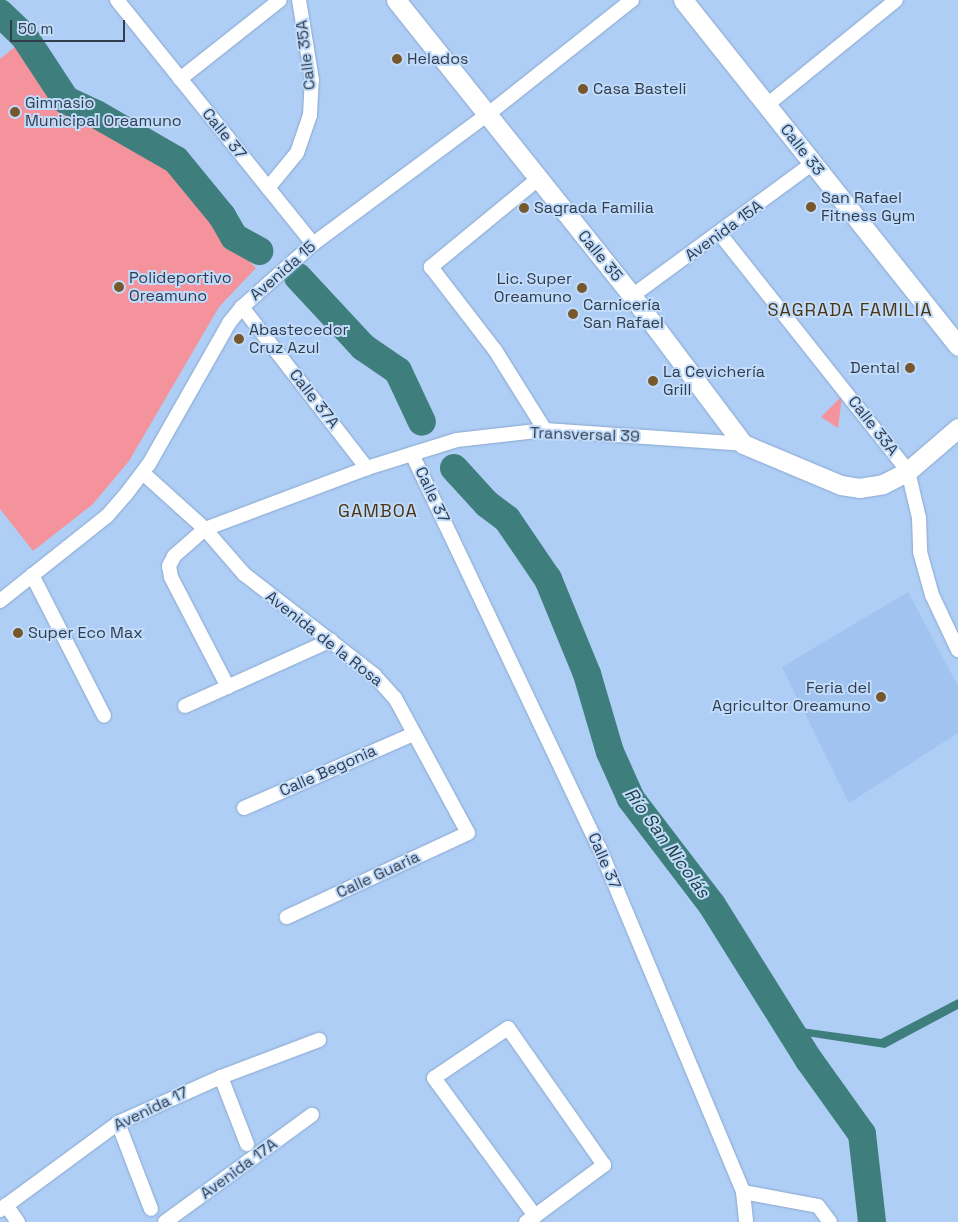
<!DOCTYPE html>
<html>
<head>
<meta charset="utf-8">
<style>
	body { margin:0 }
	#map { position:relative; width:958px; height:1222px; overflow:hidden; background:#afcef6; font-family:"Space Grotesk",sans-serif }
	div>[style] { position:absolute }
	.built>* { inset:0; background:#a0c3f0 }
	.green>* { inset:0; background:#f5939c }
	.water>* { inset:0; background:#3e7f7e }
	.river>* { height:28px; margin:-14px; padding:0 14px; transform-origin:14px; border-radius:14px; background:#3e7f7e }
	.roads { filter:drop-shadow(0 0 1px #89a7cd) drop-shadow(0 0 1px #89a7cd) }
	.minor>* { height:14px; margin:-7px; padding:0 7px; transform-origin:7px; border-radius:7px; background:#fff }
	.secondary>* { height:19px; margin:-9.5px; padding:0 9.5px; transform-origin:9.5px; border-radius:9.5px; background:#fff }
	.dots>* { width:14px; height:14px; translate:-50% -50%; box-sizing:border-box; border:2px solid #c1dbfb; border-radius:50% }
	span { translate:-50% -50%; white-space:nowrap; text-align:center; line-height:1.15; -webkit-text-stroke:4px #c1dbfb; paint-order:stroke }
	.street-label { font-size:16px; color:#313d4d }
	.poi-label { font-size:16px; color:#313d4d }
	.left { translate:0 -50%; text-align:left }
	.right { translate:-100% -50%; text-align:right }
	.neighbourhood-label { font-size:18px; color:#4d3613; letter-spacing:1px }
	.water-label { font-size:18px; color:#1e3f3f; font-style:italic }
	.scale { position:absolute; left:10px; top:20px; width:115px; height:22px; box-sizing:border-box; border:2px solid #313d4d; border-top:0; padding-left:6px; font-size:15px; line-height:18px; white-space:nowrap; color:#313d4d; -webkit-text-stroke:4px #c1dbfb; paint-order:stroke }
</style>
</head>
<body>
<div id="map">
	<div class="built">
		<i style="clip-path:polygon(908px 592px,958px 686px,958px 733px,849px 803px,782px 667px)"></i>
	</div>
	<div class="green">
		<i style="clip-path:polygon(16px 46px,68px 116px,120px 133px,168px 166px,213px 225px,256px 268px,219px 307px,129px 461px,93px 504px,33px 551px,0 509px,0 59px)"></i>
		<i style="clip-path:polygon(842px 396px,838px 428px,821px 417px)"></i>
	</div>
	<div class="water">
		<i style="clip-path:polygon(958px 999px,958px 1009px,885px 1048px,793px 1034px,787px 1026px,881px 1039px)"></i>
	</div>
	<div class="river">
		<i style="left:0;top:13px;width:33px;rotate:44deg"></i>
		<i style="left:24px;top:36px;width:77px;rotate:56.7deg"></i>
		<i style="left:66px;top:100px;width:33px;rotate:25deg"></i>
		<i style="left:96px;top:114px;width:92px;rotate:29.9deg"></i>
		<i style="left:176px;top:160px;width:72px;rotate:50.6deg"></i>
		<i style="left:222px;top:216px;width:24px;rotate:60deg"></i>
		<i style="left:234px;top:237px;width:29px;rotate:29deg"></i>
		<i style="left:298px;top:277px;width:96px;rotate:47.1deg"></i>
		<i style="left:363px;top:347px;width:42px;rotate:34.4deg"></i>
		<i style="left:398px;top:371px;width:56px;rotate:64.8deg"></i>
		<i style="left:454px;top:468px;width:49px;rotate:47.5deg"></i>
		<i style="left:487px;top:504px;width:25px;rotate:37deg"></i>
		<i style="left:507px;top:519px;width:73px;rotate:55.7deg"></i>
		<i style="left:548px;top:579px;width:103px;rotate:67.7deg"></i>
		<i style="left:587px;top:674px;width:81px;rotate:73.6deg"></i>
		<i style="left:610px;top:752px;width:51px;rotate:65.9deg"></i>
		<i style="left:631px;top:799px;width:133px;rotate:52.6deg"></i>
		<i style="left:712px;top:905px;width:183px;rotate:58deg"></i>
		<i style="left:809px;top:1060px;width:91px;rotate:54.4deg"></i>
		<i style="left:862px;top:1134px;width:89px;rotate:83.5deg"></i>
	</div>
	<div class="roads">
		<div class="minor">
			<i style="left:117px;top:0;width:313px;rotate:51.2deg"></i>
			<i style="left:180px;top:79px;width:127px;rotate:-38.3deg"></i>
			<i style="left:767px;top:105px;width:166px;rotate:-39.1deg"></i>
			<i style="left:538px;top:179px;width:139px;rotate:140.6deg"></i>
			<i style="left:431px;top:267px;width:105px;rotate:52.4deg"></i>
			<i style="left:495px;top:350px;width:94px;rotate:58deg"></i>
			<i style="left:268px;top:188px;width:45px;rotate:-50.4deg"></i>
			<i style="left:297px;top:153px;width:40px;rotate:-71.1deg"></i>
			<i style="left:310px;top:115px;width:35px;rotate:-87deg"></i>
			<i style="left:312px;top:80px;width:81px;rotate:-99.2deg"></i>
			<i style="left:720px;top:234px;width:303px;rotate:51.6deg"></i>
			<i style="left:908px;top:471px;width:48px;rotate:76.8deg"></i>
			<i style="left:919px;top:518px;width:34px;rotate:88deg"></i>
			<i style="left:920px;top:552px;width:45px;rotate:74.4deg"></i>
			<i style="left:932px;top:595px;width:61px;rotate:64.7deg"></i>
			<i style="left:632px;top:296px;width:225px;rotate:-36.3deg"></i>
			<i style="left:242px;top:307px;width:204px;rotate:52.2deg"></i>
			<i style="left:412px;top:454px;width:435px;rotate:64.6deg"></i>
			<i style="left:599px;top:847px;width:374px;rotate:67.3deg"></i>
			<i style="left:743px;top:1192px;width:30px;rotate:84deg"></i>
			<i style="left:143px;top:473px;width:84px;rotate:42.1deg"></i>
			<i style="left:205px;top:529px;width:60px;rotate:49.1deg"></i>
			<i style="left:244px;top:574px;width:165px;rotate:37.8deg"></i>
			<i style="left:374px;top:675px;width:31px;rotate:48deg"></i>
			<i style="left:395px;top:698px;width:153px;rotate:61.6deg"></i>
			<i style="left:468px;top:833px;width:200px;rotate:155.1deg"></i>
			<i style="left:32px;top:575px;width:158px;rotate:62.9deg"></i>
			<i style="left:0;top:601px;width:137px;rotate:-38.5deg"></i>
			<i style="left:107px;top:516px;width:30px;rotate:-49deg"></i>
			<i style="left:127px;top:493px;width:36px;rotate:-53deg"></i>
			<i style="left:149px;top:464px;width:162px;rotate:-60.4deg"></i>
			<i style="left:229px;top:323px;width:21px;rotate:-51deg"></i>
			<i style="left:242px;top:307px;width:95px;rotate:-41.6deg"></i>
			<i style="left:313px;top:244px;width:217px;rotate:-36.6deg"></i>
			<i style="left:487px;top:115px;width:185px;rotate:-38.4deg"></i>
			<i style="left:228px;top:687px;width:124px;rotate:-117.4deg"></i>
			<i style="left:171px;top:577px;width:11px;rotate:-100deg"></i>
			<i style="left:169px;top:566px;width:11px;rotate:-63deg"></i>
			<i style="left:174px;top:556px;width:41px;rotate:-41.1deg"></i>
			<i style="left:205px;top:529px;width:173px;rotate:-20.6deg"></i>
			<i style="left:367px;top:468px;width:94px;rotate:-17.3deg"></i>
			<i style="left:457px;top:440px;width:89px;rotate:-6.5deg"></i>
			<i style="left:545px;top:430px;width:198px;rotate:4deg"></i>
			<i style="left:185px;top:706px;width:160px;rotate:-24.3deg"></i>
			<i style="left:244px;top:808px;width:184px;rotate:-23.6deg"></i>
			<i style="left:221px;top:1077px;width:72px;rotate:68.8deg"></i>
			<i style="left:118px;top:1123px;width:92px;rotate:69deg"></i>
			<i style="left:743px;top:1192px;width:76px;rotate:10.6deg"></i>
			<i style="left:818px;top:1206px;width:20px;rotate:53deg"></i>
			<i style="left:6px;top:1205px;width:21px;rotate:55deg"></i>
			<i style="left:0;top:1210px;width:147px;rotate:-36.4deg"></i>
			<i style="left:118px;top:1123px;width:113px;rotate:-24.1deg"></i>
			<i style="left:221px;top:1077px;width:105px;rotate:-20.7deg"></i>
			<i style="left:165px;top:1222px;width:182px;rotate:-36.1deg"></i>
			<i style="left:526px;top:1222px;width:11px;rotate:-34deg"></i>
			<i style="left:535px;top:1216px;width:86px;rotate:-36.5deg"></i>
			<i style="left:604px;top:1165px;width:167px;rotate:-125deg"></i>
			<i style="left:508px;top:1028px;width:89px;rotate:146deg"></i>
			<i style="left:434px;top:1078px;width:171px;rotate:53.8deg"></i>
		</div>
		<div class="secondary">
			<i style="left:396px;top:0;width:379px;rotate:51.4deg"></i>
			<i style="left:632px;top:296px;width:185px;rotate:53.1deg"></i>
			<i style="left:743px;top:444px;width:106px;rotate:22.7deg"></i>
			<i style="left:841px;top:485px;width:18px;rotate:9deg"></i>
			<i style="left:859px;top:488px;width:24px;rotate:-9deg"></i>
			<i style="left:883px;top:484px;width:28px;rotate:-27deg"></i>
			<i style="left:908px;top:471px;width:66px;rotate:-40.7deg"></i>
			<i style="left:683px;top:0;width:442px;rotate:51.5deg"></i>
		</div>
	</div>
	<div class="dots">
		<i style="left:397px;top:59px;background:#77582d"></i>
		<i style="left:583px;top:89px;background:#77582d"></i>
		<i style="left:15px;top:112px;background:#77582d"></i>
		<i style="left:811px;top:207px;background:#77582d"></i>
		<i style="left:524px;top:208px;background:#77582d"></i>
		<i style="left:119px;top:287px;background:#77582d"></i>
		<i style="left:582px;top:288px;background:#77582d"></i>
		<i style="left:573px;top:314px;background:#77582d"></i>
		<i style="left:239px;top:339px;background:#77582d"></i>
		<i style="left:910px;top:368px;background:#77582d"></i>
		<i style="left:653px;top:381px;background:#77582d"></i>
		<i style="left:18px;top:633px;background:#77582d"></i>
		<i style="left:881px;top:697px;background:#77582d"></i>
	</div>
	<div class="street-label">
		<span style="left:306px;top:55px;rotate:-97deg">Calle 35A</span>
		<span style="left:224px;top:134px;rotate:51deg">Calle 37</span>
		<span style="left:802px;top:150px;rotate:52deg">Calle 33</span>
		<span style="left:724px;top:231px;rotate:-36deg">Avenida 15A</span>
		<span style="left:600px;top:256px;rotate:51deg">Calle 35</span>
		<span style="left:283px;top:271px;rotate:-41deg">Avenida 15</span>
		<span style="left:314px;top:399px;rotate:52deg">Calle 37A</span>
		<span style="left:873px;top:426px;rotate:52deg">Calle 33A</span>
		<span style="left:585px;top:435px;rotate:2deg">Transversal 39</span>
		<span style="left:432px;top:495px;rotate:65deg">Calle 37</span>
		<span style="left:324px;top:639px;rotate:38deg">Avenida de la Rosa</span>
		<span style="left:328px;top:771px;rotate:-24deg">Calle Begonia</span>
		<span style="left:604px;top:861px;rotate:67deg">Calle 37</span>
		<span style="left:378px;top:875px;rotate:-25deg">Calle Guaria</span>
		<span style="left:151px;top:1109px;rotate:-26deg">Avenida 17</span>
		<span style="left:239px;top:1169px;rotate:-36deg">Avenida 17A</span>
	</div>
	<div class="poi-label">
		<span class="left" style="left:407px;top:59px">Helados</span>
		<span class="left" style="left:593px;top:89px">Casa Basteli</span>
		<span class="left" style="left:25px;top:112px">Gimnasio<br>Municipal Oreamuno</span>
		<span class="left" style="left:821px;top:207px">San Rafael<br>Fitness Gym</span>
		<span class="left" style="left:534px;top:208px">Sagrada Familia</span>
		<span class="left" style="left:129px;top:287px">Polideportivo<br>Oreamuno</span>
		<span class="right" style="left:572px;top:288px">Lic. Super<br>Oreamuno</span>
		<span class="left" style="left:583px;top:314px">Carnicería<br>San Rafael</span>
		<span class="left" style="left:249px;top:339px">Abastecedor<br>Cruz Azul</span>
		<span class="right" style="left:900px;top:368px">Dental</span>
		<span class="left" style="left:663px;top:381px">La Cevichería<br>Grill</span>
		<span class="left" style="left:28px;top:633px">Super Eco Max</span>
		<span class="right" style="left:871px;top:697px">Feria del<br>Agricultor Oreamuno</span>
	</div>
	<div class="neighbourhood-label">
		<span style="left:850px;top:310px">SAGRADA FAMILIA</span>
		<span style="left:378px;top:511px">GAMBOA</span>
	</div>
	<div class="water-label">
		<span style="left:667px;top:843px;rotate:54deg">Río San Nicolás</span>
	</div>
	<div class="scale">50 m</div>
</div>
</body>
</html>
